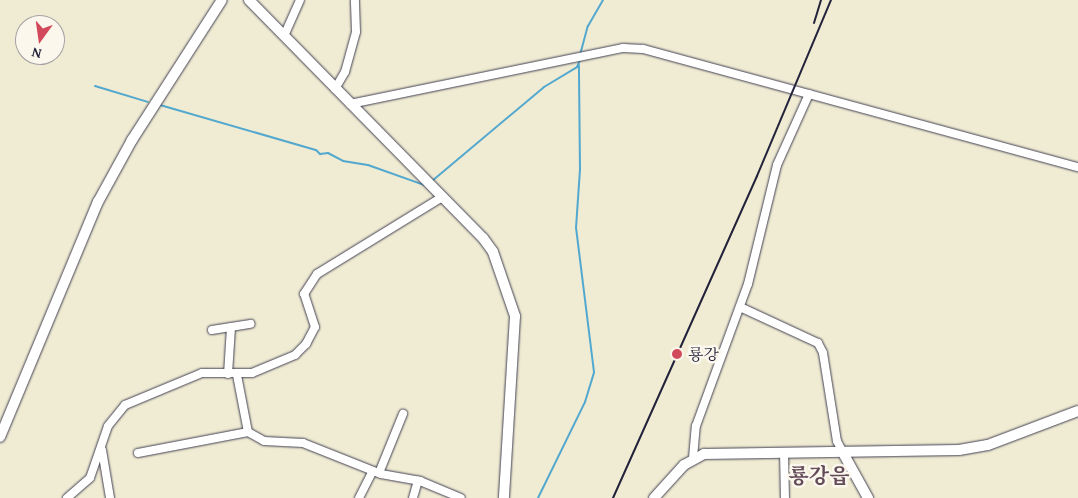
<!DOCTYPE html>
<html>
<head>
<meta charset="utf-8">
<style>
	body { margin:0 }
	#map { position:relative; width:1078px; height:498px; overflow:hidden; background:#f0ebd3; font-family:"Gentium Book Plus","Noto Serif KR",serif }
	div>[style] { position:absolute }
	.stream>* { height:2px; margin:-1px; padding:0 1px; transform-origin:1px; border-radius:1px; background:#52a8ce }
	.roads { filter:drop-shadow(0 0 1px #414052) drop-shadow(0 0 1px #414052) }
	.minor>* { height:8px; margin:-4px; padding:0 4px; transform-origin:4px; border-radius:4px; background:#fff }
	.major>* { height:10px; margin:-5px; padding:0 5px; transform-origin:5px; border-radius:5px; background:#fff }
	.rail>* { height:2px; margin:-1px; padding:0 1px; transform-origin:1px; border-radius:1px; background:#22223b }
	.dots>* { width:14px; height:14px; translate:-50% -50%; box-sizing:border-box; border:2px solid #fbf7ec; border-radius:50% }
	span { translate:-50% -50%; white-space:nowrap; text-align:center; line-height:1.15; -webkit-text-stroke:5px #fbf7ec; paint-order:stroke }
	.poi-label { font-size:16px; color:#22223b }
	.left { translate:0 -50%; text-align:left }
	.district-label { font-size:21px; color:#624a58; font-weight:700 }
	.north { position:absolute; left:15px; top:15px; width:50px; height:50px; box-sizing:border-box; background:#fbf7ec; border:1px solid #a4a2a5; border-radius:50%; rotate:194deg; font-size:14px; font-weight:700; line-height:20px; text-align:center; color:#22223b }
	.north::after { content:''; display:block; margin:auto; width:18px; height:22px; background:#d1495b; clip-path:polygon(50% 0,100% 100%,50% 72%,0 100%) }
</style>
</head>
<body>
<div id="map">
	<div class="stream">
		<i style="left:580px;top:55px;width:30px;rotate:-75deg"></i>
		<i style="left:588px;top:26px;width:30px;rotate:-60deg"></i>
		<i style="left:95px;top:86px;width:55px;rotate:16.8deg"></i>
		<i style="left:160px;top:105px;width:162px;rotate:16.1deg"></i>
		<i style="left:316px;top:150px;width:6px;rotate:45deg"></i>
		<i style="left:320px;top:154px;width:8px;rotate:-7deg"></i>
		<i style="left:328px;top:153px;width:17px;rotate:28deg"></i>
		<i style="left:343px;top:161px;width:25px;rotate:9deg"></i>
		<i style="left:368px;top:165px;width:63px;rotate:19.6deg"></i>
		<i style="left:432px;top:181px;width:146px;rotate:-40deg"></i>
		<i style="left:544px;top:87px;width:39px;rotate:-31deg"></i>
		<i style="left:577px;top:67px;width:8px;rotate:-67deg"></i>
		<i style="left:538px;top:498px;width:107px;rotate:-63.9deg"></i>
		<i style="left:585px;top:402px;width:31px;rotate:-73deg"></i>
		<i style="left:594px;top:372px;width:145px;rotate:-97.1deg"></i>
		<i style="left:576px;top:228px;width:59px;rotate:-86.1deg"></i>
		<i style="left:580px;top:169px;width:104px;rotate:-90.6deg"></i>
	</div>
	<div class="roads">
		<div class="minor">
			<i style="left:284px;top:36px;width:39px;rotate:-66deg"></i>
			<i style="left:335px;top:89px;width:20px;rotate:-60deg"></i>
			<i style="left:345px;top:72px;width:41px;rotate:-74.6deg"></i>
			<i style="left:356px;top:32px;width:32px;rotate:-92deg"></i>
			<i style="left:350px;top:104px;width:279px;rotate:-11.6deg"></i>
			<i style="left:623px;top:48px;width:20px;rotate:3deg"></i>
			<i style="left:643px;top:49px;width:451px;rotate:15.2deg"></i>
			<i style="left:740px;top:307px;width:86px;rotate:24.8deg"></i>
			<i style="left:818px;top:343px;width:11px;rotate:63deg"></i>
			<i style="left:823px;top:353px;width:89px;rotate:81deg"></i>
			<i style="left:837px;top:441px;width:11px;rotate:63deg"></i>
			<i style="left:212px;top:330px;width:39px;rotate:-9deg"></i>
			<i style="left:228px;top:374px;width:47px;rotate:-86.3deg"></i>
			<i style="left:237px;top:375px;width:58px;rotate:79.1deg"></i>
			<i style="left:248px;top:432px;width:18px;rotate:29deg"></i>
			<i style="left:264px;top:441px;width:39px;rotate:3deg"></i>
			<i style="left:303px;top:443px;width:84px;rotate:21.7deg"></i>
			<i style="left:381px;top:474px;width:40px;rotate:10deg"></i>
			<i style="left:420px;top:481px;width:44px;rotate:22.5deg"></i>
			<i style="left:102px;top:450px;width:49px;rotate:80.5deg"></i>
			<i style="left:784px;top:452px;width:46px;rotate:88.8deg"></i>
			<i style="left:138px;top:453px;width:112px;rotate:-10.8deg"></i>
			<i style="left:693px;top:458px;width:32px;rotate:-85deg"></i>
			<i style="left:696px;top:426px;width:151px;rotate:-69.9deg"></i>
			<i style="left:748px;top:284px;width:122px;rotate:-76.3deg"></i>
			<i style="left:777px;top:165px;width:78px;rotate:-65.7deg"></i>
			<i style="left:379px;top:473px;width:64px;rotate:-67.9deg"></i>
			<i style="left:67px;top:498px;width:30px;rotate:-41deg"></i>
			<i style="left:90px;top:478px;width:55px;rotate:-70.9deg"></i>
			<i style="left:108px;top:426px;width:27px;rotate:-51deg"></i>
			<i style="left:125px;top:405px;width:83px;rotate:-22.6deg"></i>
			<i style="left:202px;top:373px;width:50px"></i>
			<i style="left:252px;top:373px;width:47px;rotate:-22.7deg"></i>
			<i style="left:295px;top:355px;width:16px;rotate:-45deg"></i>
			<i style="left:306px;top:344px;width:19px;rotate:-62deg"></i>
			<i style="left:315px;top:327px;width:35px;rotate:-108deg"></i>
			<i style="left:304px;top:294px;width:24px;rotate:-57deg"></i>
			<i style="left:317px;top:274px;width:147px;rotate:-31.6deg"></i>
			<i style="left:359px;top:498px;width:30px;rotate:-63deg"></i>
			<i style="left:413px;top:498px;width:18px;rotate:-74deg"></i>
		</div>
		<div class="major">
			<i style="left:249px;top:0;width:334px;rotate:45.5deg"></i>
			<i style="left:483px;top:238px;width:17px;rotate:54deg"></i>
			<i style="left:493px;top:252px;width:68px;rotate:71deg"></i>
			<i style="left:515px;top:316px;width:182px;rotate:93.5deg"></i>
			<i style="left:0;top:437px;width:255px;rotate:-67.4deg"></i>
			<i style="left:98px;top:202px;width:71px;rotate:-61.3deg"></i>
			<i style="left:132px;top:140px;width:166px;rotate:-57.3deg"></i>
			<i style="left:842px;top:451px;width:54px;rotate:61deg"></i>
			<i style="left:654px;top:498px;width:45px;rotate:-47.7deg"></i>
			<i style="left:684px;top:465px;width:23px;rotate:-29deg"></i>
			<i style="left:704px;top:454px;width:255px;rotate:-0.9deg"></i>
			<i style="left:959px;top:450px;width:29px;rotate:-10deg"></i>
			<i style="left:988px;top:445px;width:96px;rotate:-20.7deg"></i>
		</div>
	</div>
	<div class="rail">
		<i style="left:814px;top:23px;width:24px;rotate:-73deg"></i>
		<i style="left:613px;top:498px;width:353px;rotate:-65.9deg"></i>
		<i style="left:757px;top:176px;width:191px;rotate:-67.2deg"></i>
	</div>
	<div class="dots">
		<i style="left:677px;top:354px;background:#d1495b"></i>
	</div>
	<div class="poi-label">
		<span class="left" style="left:688px;top:354px">룡강</span>
	</div>
	<div class="district-label">
		<span style="left:819px;top:476px">룡강읍</span>
	</div>
	<div class="north">N</div>
</div>
</body>
</html>
